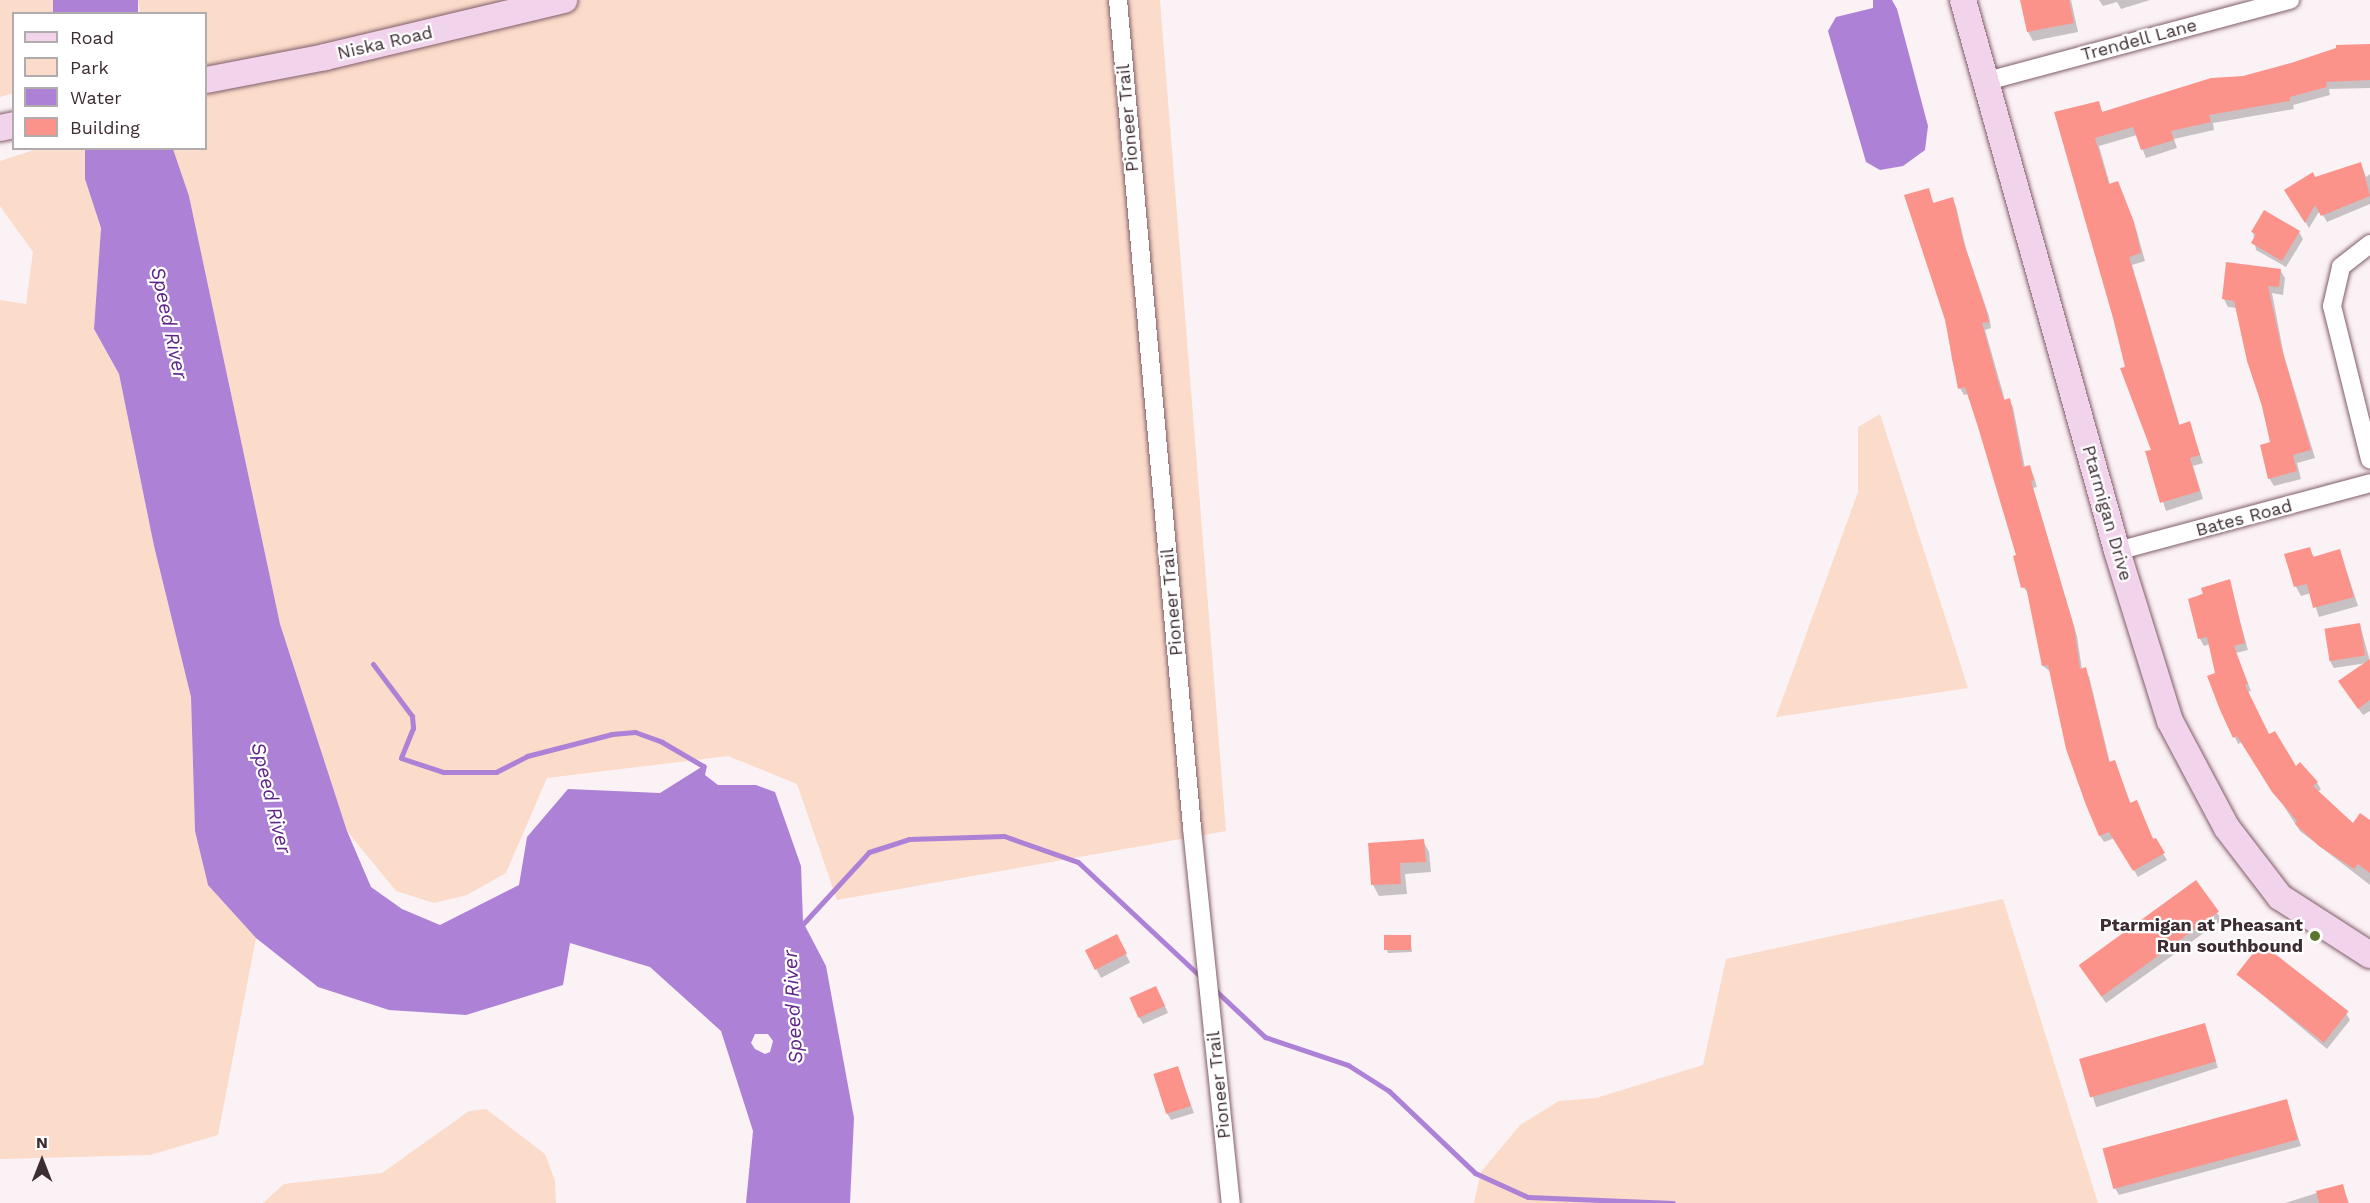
<!DOCTYPE html>
<html>
<head>
<meta charset="utf-8">
<style>
	body { margin:0 }
	#map { position:relative; width:2370px; height:1203px; overflow:hidden; background:#fbf2f5; font-family:"Work Sans",sans-serif }
	div>[style] { position:absolute }
	.green>* { inset:0; background:#fbdbca }
	.water>* { inset:0; background:#ad81d5; transform-origin:0 0 }
	.shadow>* { inset:0; background:#0003; transform-origin:0 0 }
	.stream>* { height:5px; margin:-2.5px; padding:0 2.5px; transform-origin:2.5px; border-radius:2.5px; background:#ad81d5 }
	.building>* { inset:0; background:#fc938b; transform-origin:0 0 }
	.roads { filter:drop-shadow(0 0 2px #815d68) drop-shadow(0 0 2px #815d68) }
	.street>* { height:18px; margin:-9px; padding:0 9px; transform-origin:9px; border-radius:9px; background:#fff }
	.secondary>* { height:26px; margin:-13px; padding:0 13px; transform-origin:13px; border-radius:13px; background:#f1d4ec }
	.dots>* { width:16px; height:16px; translate:-50% -50%; box-sizing:border-box; border:3px solid #fff; border-radius:50% }
	span { translate:-50% -50%; white-space:nowrap; text-align:center; line-height:1.15; -webkit-text-stroke:4.5px #fff; paint-order:stroke }
	.street-label { font-size:18px; color:#3d2d32 }
	.poi-label { font-size:18px; color:#3d2d32; font-weight:700 }
	.right { translate:-100% -50%; text-align:right }
	.water-label { font-size:20px; color:#5f2588; font-style:italic }
	.legend { position:absolute; left:12px; top:12px; width:195px; height:138px; box-sizing:border-box; background:#fff; border:2px solid #b1abad; margin:0; padding:8px 10px; list-style:none; font-size:18px; color:#3d2d32 }
	.legend li { display:flex; align-items:center; gap:12px; height:30px }
	.legend b { width:30px; border:2px solid #b1abad }
	.north { position:absolute; left:12px; top:1131px; width:60px; height:60px; -webkit-text-stroke:4px #fff; paint-order:stroke; rotate:0deg; font-size:16px; font-weight:700; line-height:24px; text-align:center; color:#3d2d32 }
	.north::after { content:''; display:block; margin:auto; width:21px; height:27px; background:#3d2d32; clip-path:polygon(50% 0,100% 100%,50% 72%,0 100%) }
</style>
</head>
<body>
<div id="map">
	<div class="green">
		<i style="clip-path:polygon(0 0,53px 0,54px 13px,14px 14px,13px 93px,0 97px)"></i>
		<i style="clip-path:polygon(138px 0,1160px 0,1226px 831px,837px 900px,797px 784px,728px 756px,547px 778px,506px 873px,467px 895px,434px 903px,396px 891px,347px 831px,280px 624px,189px 196px,173px 149px,206px 148px,206px 14px,140px 13px)"></i>
		<i style="clip-path:polygon(37px 149px,85px 149px,85px 179px,101px 228px,94px 329px,119px 374px,154px 546px,191px 697px,195px 831px,208px 885px,256px 938px,218px 1135px,150px 1155px,0 1159px,0 300px,26px 304px,33px 252px,0 206px,0 161px)"></i>
		<i style="clip-path:polygon(1880px 414px,1968px 688px,1776px 717px,1858px 492px,1858px 427px)"></i>
		<i style="clip-path:polygon(2003px 899px,2098px 1203px,1474px 1203px,1481px 1172px,1520px 1125px,1559px 1101px,1596px 1098px,1703px 1065px,1726px 959px)"></i>
		<i style="clip-path:polygon(486px 1109px,545px 1154px,555px 1181px,556px 1203px,263px 1203px,284px 1184px,382px 1173px,469px 1111px)"></i>
	</div>
	<div class="water">
		<i style="left:53px;top:0;width:85px;height:13px"></i>
		<i style="clip-path:polygon(1873px 0,1892px 0,1897px 9px,1928px 126px,1925px 150px,1903px 166px,1880px 170px,1866px 162px,1828px 31px,1836px 17px,1873px 8px)"></i>
		<i style="clip-path:polygon(evenodd,85px 149px,173px 149px,189px 196px,280px 624px,347px 831px,371px 887px,402px 909px,440px 925px,519px 885px,527px 837px,568px 789px,660px 793px,703px 766px,707px 766px,705px 775px,718px 785px,756px 785px,775px 792px,801px 866px,803px 922px,826px 966px,854px 1118px,850px 1203px,746px 1203px,753px 1131px,721px 1031px,650px 967px,570px 943px,563px 985px,466px 1015px,389px 1010px,318px 987px,256px 938px,208px 885px,195px 831px,191px 697px,154px 546px,119px 374px,94px 329px,101px 228px,85px 179px,85px 149px,755px 1034px,768px 1034px,773px 1041px,770px 1052px,765px 1054px,755px 1049px,751px 1043px,755px 1034px)"></i>
	</div>
	<div class="shadow">
		<i style="clip-path:polygon(2025px 0,2071px 0,2078px 32px,2033px 41px,2028px 32px)"></i>
		<i style="clip-path:polygon(2099px 0,2150px 0,2121px 9px,2117px 2px,2103px 6px)"></i>
		<i style="clip-path:polygon(2370px 45px,2370px 88px,2329px 89px,2330px 95px,2293px 105px,2294px 109px,2213px 123px,2214px 130px,2174px 139px,2177px 148px,2146px 158px,2137px 135px,2099px 146px,2110px 185px,2118px 183px,2137px 232px,2145px 261px,2132px 265px,2180px 426px,2189px 423px,2203px 463px,2193px 466px,2203px 499px,2166px 511px,2147px 452px,2152px 451px,2056px 114px,2098px 102px,2103px 113px)"></i>
		<i style="clip-path:polygon(2361px 164px,2366px 177px,2370px 174px,2370px 204px,2327px 222px,2320px 210px,2309px 228px,2286px 190px)"></i>
		<i style="clip-path:polygon(1928px 190px,1934px 204px,1952px 199px,1956px 206px,1966px 249px,1989px 316px,1991px 328px,1985px 330px,2003px 393px,2005px 401px,2009px 400px,2013px 407px,2025px 468px,2029px 467px,2033px 474px,2037px 487px,2033px 488px,2077px 636px,2082px 670px,2089px 676px,2110px 763px,2114px 762px,2131px 804px,2167px 860px,2138px 877px,2115px 838px,2104px 842px,2100px 836px,2067px 749px,2051px 672px,2043px 666px,2029px 594px,2023px 587px,2018px 556px,1969px 394px,1964px 395px,1960px 388px,1952px 360px)"></i>
		<i style="clip-path:polygon(2253px 232px,2299px 232px,2303px 239px,2286px 267px,2256px 250px)"></i>
		<i style="clip-path:polygon(2280px 270px,2285px 278px,2283px 295px,2272px 293px,2284px 356px,2315px 458px,2297px 463px,2301px 479px,2274px 486px,2269px 478px,2271px 443px,2238px 308px,2228px 307px,2224px 299px)"></i>
		<i style="clip-path:polygon(2309px 549px,2315px 558px,2340px 551px,2358px 606px,2319px 617px,2311px 593px,2301px 596px,2296px 587px)"></i>
		<i style="clip-path:polygon(2229px 581px,2248px 650px,2236px 653px,2251px 691px,2247px 692px,2269px 736px,2296px 768px,2317px 783px,2321px 789px,2318px 792px,2353px 825px,2370px 822px,2370px 885px,2300px 831px,2242px 742px,2238px 744px,2235px 737px,2210px 644px,2204px 646px,2200px 639px,2189px 600px)"></i>
		<i style="clip-path:polygon(2360px 625px,2370px 661px,2370px 711px,2363px 715px,2344px 688px,2367px 663px,2334px 668px,2330px 661px)"></i>
		<i style="clip-path:polygon(1423px 841px,1429px 852px,1431px 872px,1405px 874px,1407px 894px,1379px 896px,1373px 885px)"></i>
		<i style="clip-path:polygon(2196px 882px,2222px 920px,2106px 1003px,2084px 972px)"></i>
		<i style="left:1116px;top:936px;width:30px;height:33px;rotate:62deg"></i>
		<i style="clip-path:polygon(1410px 937px,1412px 952px,1388px 953px,1387px 950px)"></i>
		<i style="clip-path:polygon(2238px 974px,2346px 1013px,2350px 1020px,2327px 1049px)"></i>
		<i style="clip-path:polygon(1160px 995px,1168px 1013px,1143px 1024px,1139px 1017px)"></i>
		<i style="left:2204px;top:1025px;width:45px;height:128px;rotate:72deg"></i>
		<i style="clip-path:polygon(1177px 1067px,1194px 1113px,1171px 1120px,1167px 1113px)"></i>
		<i style="clip-path:polygon(2286px 1100px,2301px 1146px,2119px 1195px,2115px 1188px,2104px 1150px)"></i>
		<i style="clip-path:polygon(2342px 1185px,2349px 1203px,2285px 1203px)"></i>
	</div>
	<div class="stream">
		<i style="left:373px;top:664px;width:65px;rotate:53.1deg"></i>
		<i style="left:412px;top:716px;width:12px;rotate:85deg"></i>
		<i style="left:413px;top:728px;width:32px;rotate:112deg"></i>
		<i style="left:401px;top:758px;width:44px;rotate:18.4deg"></i>
		<i style="left:443px;top:772px;width:53px"></i>
		<i style="left:496px;top:772px;width:35px;rotate:-27deg"></i>
		<i style="left:527px;top:756px;width:88px;rotate:-14.5deg"></i>
		<i style="left:612px;top:734px;width:23px;rotate:-5deg"></i>
		<i style="left:635px;top:732px;width:29px;rotate:20deg"></i>
		<i style="left:662px;top:742px;width:48px;rotate:30.3deg"></i>
		<i style="left:703px;top:766px;width:4px;rotate:104deg"></i>
		<i style="left:801px;top:926px;width:100px;rotate:-47.4deg"></i>
		<i style="left:869px;top:852px;width:42px;rotate:-18deg"></i>
		<i style="left:909px;top:839px;width:95px;rotate:-1.8deg"></i>
		<i style="left:1004px;top:836px;width:78px;rotate:19.4deg"></i>
		<i style="left:1078px;top:862px;width:168px;rotate:43.1deg"></i>
		<i style="left:1215px;top:990px;width:69px;rotate:43.2deg"></i>
		<i style="left:1265px;top:1037px;width:88px;rotate:18.6deg"></i>
		<i style="left:1348px;top:1065px;width:49px;rotate:32.4deg"></i>
		<i style="left:1389px;top:1091px;width:119px;rotate:43.6deg"></i>
		<i style="left:1475px;top:1173px;width:58px;rotate:24.4deg"></i>
		<i style="left:1528px;top:1197px;width:145px;rotate:2.4deg"></i>
	</div>
	<div class="building">
		<i style="clip-path:polygon(2020px 0,2069px 0,2074px 23px,2027px 32px)"></i>
		<i style="clip-path:polygon(2370px 44px,2370px 80px,2326px 82px,2327px 87px,2290px 97px,2290px 101px,2209px 115px,2211px 122px,2171px 131px,2174px 140px,2141px 150px,2133px 127px,2095px 138px,2109px 184px,2118px 181px,2134px 222px,2141px 253px,2129px 257px,2179px 425px,2190px 421px,2200px 455px,2190px 458px,2200px 491px,2160px 503px,2145px 451px,2151px 450px,2120px 368px,2125px 367px,2113px 318px,2054px 112px,2099px 101px,2102px 112px,2211px 78px,2243px 76px,2291px 63px,2336px 48px,2336px 45px)"></i>
		<i style="clip-path:polygon(2361px 162px,2370px 196px,2321px 216px,2315px 205px,2305px 223px,2284px 190px,2313px 172px,2315px 177px)"></i>
		<i style="clip-path:polygon(1929px 188px,1933px 203px,1953px 197px,1963px 240px,1985px 307px,1989px 322px,1982px 323px,1999px 385px,2004px 400px,2010px 398px,2023px 467px,2030px 465px,2034px 480px,2031px 481px,2074px 627px,2080px 669px,2086px 667px,2109px 762px,2115px 760px,2130px 803px,2137px 800px,2153px 839px,2156px 838px,2165px 853px,2133px 871px,2109px 832px,2099px 836px,2086px 805px,2066px 749px,2048px 665px,2042px 666px,2026px 587px,2021px 588px,2013px 556px,2016px 555px,1978px 427px,1965px 387px,1958px 389px,1945px 320px,1904px 195px)"></i>
		<i style="clip-path:polygon(2264px 210px,2300px 231px,2282px 261px,2251px 243px,2256px 234px,2251px 232px)"></i>
		<i style="clip-path:polygon(2226px 262px,2281px 269px,2279px 287px,2268px 286px,2281px 346px,2311px 450px,2293px 455px,2297px 471px,2268px 479px,2260px 445px,2270px 442px,2262px 406px,2247px 361px,2234px 301px,2222px 299px)"></i>
		<i style="clip-path:polygon(2310px 547px,2313px 557px,2340px 549px,2354px 597px,2313px 608px,2307px 584px,2294px 587px,2284px 554px)"></i>
		<i style="clip-path:polygon(2230px 579px,2245px 643px,2234px 646px,2248px 684px,2245px 685px,2269px 734px,2275px 731px,2296px 766px,2300px 762px,2318px 782px,2313px 786px,2353px 823px,2360px 813px,2370px 820px,2370px 873px,2358px 864px,2354px 869px,2319px 846px,2295px 824px,2297px 821px,2272px 792px,2237px 736px,2233px 738px,2220px 710px,2207px 676px,2215px 673px,2207px 637px,2198px 639px,2188px 599px,2203px 594px,2201px 588px)"></i>
		<i style="left:2360px;top:623px;width:33px;height:36px;rotate:81deg"></i>
		<i style="clip-path:polygon(2370px 659px,2370px 700px,2358px 709px,2338px 681px)"></i>
		<i style="clip-path:polygon(1424px 839px,1426px 862px,1400px 863px,1401px 884px,1371px 885px,1368px 843px)"></i>
		<i style="left:2196px;top:880px;width:39px;height:145px;rotate:54deg"></i>
		<i style="left:1117px;top:934px;width:22px;height:36px;rotate:63deg"></i>
		<i style="left:1411px;top:935px;width:15px;height:27px;rotate:90deg"></i>
		<i style="left:2261px;top:943px;width:111px;height:40px;rotate:38deg"></i>
		<i style="left:1156px;top:986px;width:22px;height:29px;rotate:66deg"></i>
		<i style="left:2205px;top:1023px;width:40px;height:131px;rotate:74deg"></i>
		<i style="left:1178px;top:1066px;width:42px;height:26px;rotate:72deg"></i>
		<i style="left:2287px;top:1099px;width:42px;height:191px;rotate:75deg"></i>
		<i style="clip-path:polygon(2343px 1184px,2348px 1203px,2319px 1203px,2316px 1191px)"></i>
	</div>
	<div class="roads">
		<div class="street">
			<i style="left:1118px;top:0;width:831px;rotate:84.89deg"></i>
			<i style="left:1192px;top:828px;width:377px;rotate:84.1deg"></i>
			<i style="left:1987px;top:81px;width:314px;rotate:-15deg"></i>
			<i style="left:2370px;top:244px;width:37px;rotate:142deg"></i>
			<i style="left:2341px;top:267px;width:40px;rotate:103deg"></i>
			<i style="left:2332px;top:306px;width:158px;rotate:76.1deg"></i>
			<i style="left:2117px;top:551px;width:262px;rotate:-15deg"></i>
		</div>
		<div class="secondary">
			<i style="left:1963px;top:0;width:572px;rotate:74.38deg"></i>
			<i style="left:2117px;top:551px;width:178px;rotate:72.7deg"></i>
			<i style="left:2170px;top:721px;width:121px;rotate:62deg"></i>
			<i style="left:2227px;top:828px;width:87px;rotate:52.5deg"></i>
			<i style="left:2280px;top:897px;width:107px;rotate:32.8deg"></i>
			<i style="left:206px;top:80px;width:121px;rotate:-10.9deg"></i>
			<i style="left:325px;top:57px;width:246px;rotate:-13.4deg"></i>
			<i style="left:0;top:128px;width:14px;rotate:-12deg"></i>
		</div>
	</div>
	<div class="dots">
		<i style="left:2315px;top:936px;background:#5a772c"></i>
	</div>
	<div class="street-label">
		<span style="left:2139px;top:40px;rotate:-15deg">Trendell Lane</span>
		<span style="left:385px;top:43px;rotate:-13deg">Niska Road</span>
		<span style="left:1128px;top:118px;rotate:-95deg">Pioneer Trail</span>
		<span style="left:2107px;top:513px;rotate:74deg">Ptarmigan Drive</span>
		<span style="left:2244px;top:518px;rotate:-15deg">Bates Road</span>
		<span style="left:1172px;top:602px;rotate:-95deg">Pioneer Trail</span>
		<span style="left:1219px;top:1085px;rotate:-96deg">Pioneer Trail</span>
	</div>
	<div class="poi-label">
		<span class="right" style="left:2303px;top:936px">Ptarmigan at Pheasant<br>Run southbound</span>
	</div>
	<div class="water-label">
		<span style="left:169px;top:323px;rotate:78deg">Speed River</span>
		<span style="left:271px;top:798px;rotate:76deg">Speed River</span>
		<span style="left:793px;top:1007px;rotate:-93deg">Speed River</span>
	</div>
	<ul class="legend">
	<li><b style="height:8px;background:#f1d4ec"></b>Road</li>
	<li><b style="height:16px;background:#fbdbca"></b>Park</li>
	<li><b style="height:16px;background:#ad81d5"></b>Water</li>
	<li><b style="height:16px;background:#fc938b"></b>Building</li>
	</ul>
	<div class="north">N</div>
</div>
</body>
</html>
